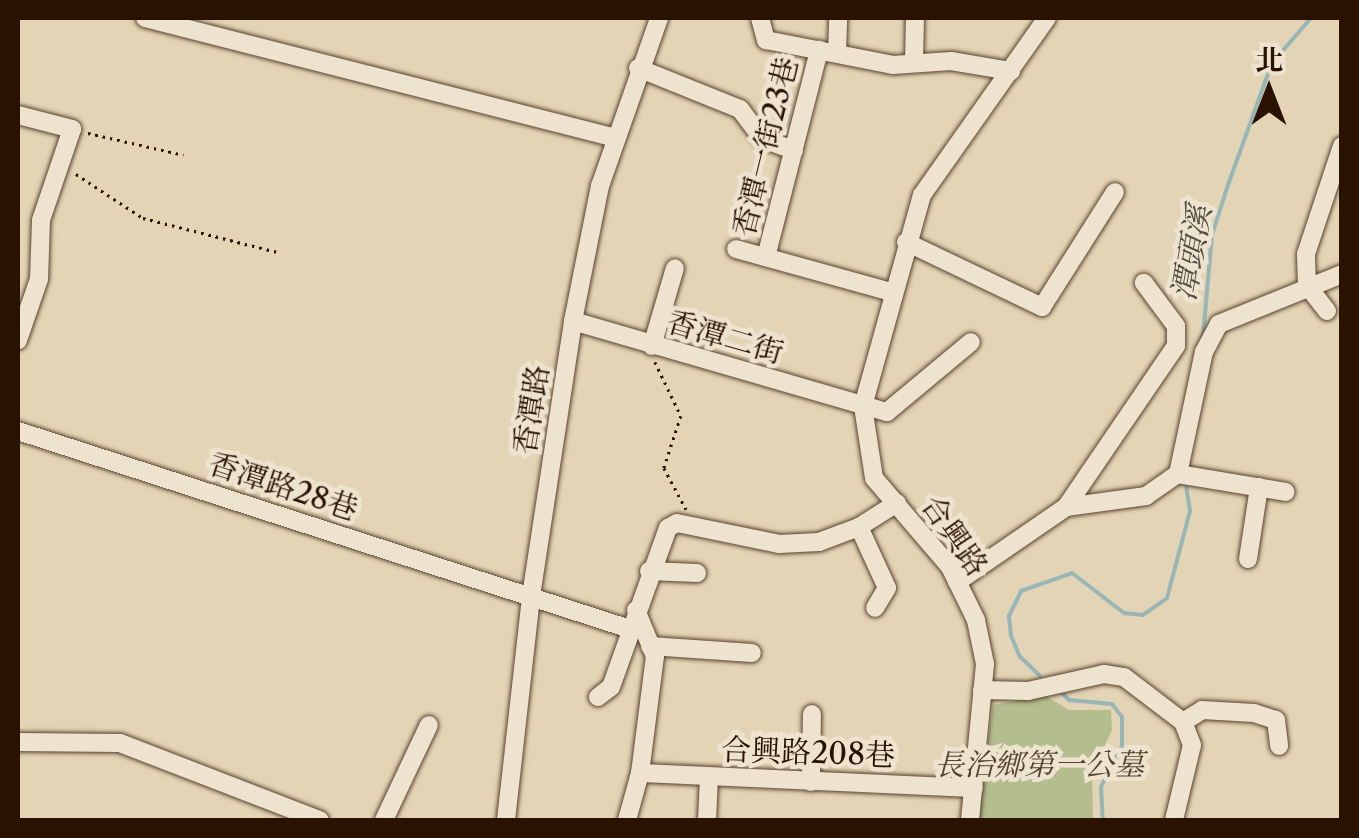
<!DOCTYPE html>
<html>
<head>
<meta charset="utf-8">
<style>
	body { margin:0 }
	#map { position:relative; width:1359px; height:838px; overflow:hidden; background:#e3d4b5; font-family:"Libre Caslon Text","Noto Serif TC",serif }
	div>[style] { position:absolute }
	.green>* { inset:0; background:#b3bd8e }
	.stream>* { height:4px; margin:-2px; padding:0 2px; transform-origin:2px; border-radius:2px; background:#99b6b7 }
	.path>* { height:2.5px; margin-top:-1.25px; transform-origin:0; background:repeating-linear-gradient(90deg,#2a1200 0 2.5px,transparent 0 7.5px) }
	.roads { filter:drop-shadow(0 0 2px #58422d) drop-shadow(0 0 2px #58422d) }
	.minor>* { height:18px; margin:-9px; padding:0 9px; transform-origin:9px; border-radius:9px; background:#ede3cf }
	span { translate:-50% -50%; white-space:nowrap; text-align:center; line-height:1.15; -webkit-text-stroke:9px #ede3cf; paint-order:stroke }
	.street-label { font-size:30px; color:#2a1200 }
	.park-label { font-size:30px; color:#53452b; font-style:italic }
	.water-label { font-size:32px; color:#514b40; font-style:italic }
	.frame { position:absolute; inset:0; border:20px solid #2a1200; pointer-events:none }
	.north { position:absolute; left:1219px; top:40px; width:100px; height:100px; -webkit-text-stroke:8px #ede3cf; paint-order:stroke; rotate:0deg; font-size:28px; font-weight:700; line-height:40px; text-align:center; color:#2a1200 }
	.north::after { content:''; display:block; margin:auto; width:35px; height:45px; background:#2a1200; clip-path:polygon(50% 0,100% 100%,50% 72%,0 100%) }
</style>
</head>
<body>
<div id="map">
	<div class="green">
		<i style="clip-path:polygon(1046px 696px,1069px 710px,1111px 710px,1112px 730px,1092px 773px,1093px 820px,978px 820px,993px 705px)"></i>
	</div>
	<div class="stream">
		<i style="left:1203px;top:336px;width:101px;rotate:-84.9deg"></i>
		<i style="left:1212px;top:235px;width:52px;rotate:-72.3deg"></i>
		<i style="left:1228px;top:185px;width:130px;rotate:-70.2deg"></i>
		<i style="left:1272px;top:63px;width:60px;rotate:-49.1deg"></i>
		<i style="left:1040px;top:676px;width:28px;rotate:-136deg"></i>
		<i style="left:1020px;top:657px;width:23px;rotate:-113deg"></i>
		<i style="left:1011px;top:636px;width:20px;rotate:-96deg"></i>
		<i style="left:1009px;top:616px;width:28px;rotate:-64deg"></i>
		<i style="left:1021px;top:591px;width:54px;rotate:-19.4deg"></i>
		<i style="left:1072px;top:573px;width:66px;rotate:37.6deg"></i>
		<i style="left:1124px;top:613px;width:19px;rotate:6deg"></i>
		<i style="left:1143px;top:615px;width:29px;rotate:-35deg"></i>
		<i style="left:1167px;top:598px;width:90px;rotate:-75.2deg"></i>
		<i style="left:1190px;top:511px;width:24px;rotate:-99deg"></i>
		<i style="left:1058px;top:689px;width:16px;rotate:45deg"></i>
		<i style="left:1069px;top:700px;width:43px;rotate:5.3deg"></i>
		<i style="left:1112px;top:704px;width:16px;rotate:52deg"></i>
		<i style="left:1122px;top:717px;width:29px;rotate:90deg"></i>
		<i style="left:1122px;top:746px;width:46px;rotate:117.1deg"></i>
		<i style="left:1101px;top:787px;width:33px;rotate:87deg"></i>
	</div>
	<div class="path">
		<i style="left:88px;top:133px;width:98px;rotate:12.9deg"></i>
		<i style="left:76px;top:174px;width:80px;rotate:33.3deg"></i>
		<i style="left:143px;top:218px;width:142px;rotate:14.2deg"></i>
		<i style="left:655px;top:362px;width:60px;rotate:64.3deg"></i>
		<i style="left:681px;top:416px;width:55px;rotate:108.1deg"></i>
		<i style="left:664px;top:468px;width:47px;rotate:61.8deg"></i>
	</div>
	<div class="roads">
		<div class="minor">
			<i style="left:145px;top:18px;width:486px;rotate:14.3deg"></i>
			<i style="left:760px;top:18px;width:23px;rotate:75deg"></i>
			<i style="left:766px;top:40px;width:129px;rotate:11.1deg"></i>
			<i style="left:893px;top:65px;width:58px;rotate:-3.9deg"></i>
			<i style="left:951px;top:61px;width:61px;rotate:9.5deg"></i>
			<i style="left:837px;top:53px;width:35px;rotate:-88deg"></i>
			<i style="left:914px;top:62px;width:44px;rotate:-88.7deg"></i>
			<i style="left:638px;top:68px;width:110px;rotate:21.9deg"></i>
			<i style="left:740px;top:109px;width:38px;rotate:53deg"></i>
			<i style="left:763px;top:139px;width:33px;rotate:20deg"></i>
			<i style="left:18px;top:115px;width:56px;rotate:14.5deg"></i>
			<i style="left:72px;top:129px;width:96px;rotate:108.8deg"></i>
			<i style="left:41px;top:220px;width:59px;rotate:91.9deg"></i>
			<i style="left:39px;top:279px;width:65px;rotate:109deg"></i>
			<i style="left:906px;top:242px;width:151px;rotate:25.5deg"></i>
			<i style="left:1042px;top:307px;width:136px;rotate:-57.6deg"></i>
			<i style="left:736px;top:249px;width:161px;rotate:15.5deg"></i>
			<i style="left:766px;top:257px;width:214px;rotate:-75.6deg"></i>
			<i style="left:1327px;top:311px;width:33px;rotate:-128deg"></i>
			<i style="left:1307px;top:285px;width:31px;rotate:-92deg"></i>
			<i style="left:1306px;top:254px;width:114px;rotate:-71.6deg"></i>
			<i style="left:573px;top:321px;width:327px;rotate:16.2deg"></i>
			<i style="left:887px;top:412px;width:109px;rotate:-39.8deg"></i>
			<i style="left:652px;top:346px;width:81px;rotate:-73.6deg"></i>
			<i style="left:18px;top:431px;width:643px;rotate:17.93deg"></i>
			<i style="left:1178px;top:474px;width:109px;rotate:9.5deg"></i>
			<i style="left:1066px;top:507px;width:195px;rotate:-55.7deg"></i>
			<i style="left:1176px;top:346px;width:20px;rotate:-90deg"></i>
			<i style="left:1176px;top:326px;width:54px;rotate:-126.7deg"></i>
			<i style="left:859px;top:527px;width:67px;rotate:65.3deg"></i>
			<i style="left:887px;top:588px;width:23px;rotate:121deg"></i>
			<i style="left:1248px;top:559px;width:73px;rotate:-81.3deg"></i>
			<i style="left:649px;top:571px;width:48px;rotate:2.4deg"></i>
			<i style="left:957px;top:582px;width:132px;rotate:-34.5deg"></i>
			<i style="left:1066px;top:507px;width:81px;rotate:-7.8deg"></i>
			<i style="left:1146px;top:496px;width:39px;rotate:-35deg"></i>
			<i style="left:1178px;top:474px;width:125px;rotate:-78deg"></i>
			<i style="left:1204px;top:352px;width:32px;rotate:-62deg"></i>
			<i style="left:1219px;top:324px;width:133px;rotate:-22.1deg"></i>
			<i style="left:636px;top:610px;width:50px;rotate:67.6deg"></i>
			<i style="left:655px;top:656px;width:118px;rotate:97.3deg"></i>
			<i style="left:640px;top:773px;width:334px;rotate:2.6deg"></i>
			<i style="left:650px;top:646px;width:102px;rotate:3.9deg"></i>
			<i style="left:982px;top:690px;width:46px;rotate:1.2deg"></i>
			<i style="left:1028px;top:691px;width:78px;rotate:-12.6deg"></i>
			<i style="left:1104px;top:674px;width:20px;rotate:9deg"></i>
			<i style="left:1124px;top:677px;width:74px;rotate:37.3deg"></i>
			<i style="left:598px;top:697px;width:16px;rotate:-38deg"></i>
			<i style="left:611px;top:687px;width:169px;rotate:-70.3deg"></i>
			<i style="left:668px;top:528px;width:10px;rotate:-29deg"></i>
			<i style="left:677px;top:523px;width:104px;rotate:11.6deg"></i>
			<i style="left:779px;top:544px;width:40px;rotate:-2.9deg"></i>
			<i style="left:819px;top:542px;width:43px;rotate:-20.6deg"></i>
			<i style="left:859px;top:527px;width:45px;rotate:-32.3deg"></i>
			<i style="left:18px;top:742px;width:102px;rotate:0.6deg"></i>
			<i style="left:120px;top:743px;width:214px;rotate:21.1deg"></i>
			<i style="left:811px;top:782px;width:68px;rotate:-89.2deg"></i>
			<i style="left:384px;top:820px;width:105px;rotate:-64.7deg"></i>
			<i style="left:506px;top:820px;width:225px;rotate:-83.6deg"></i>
			<i style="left:531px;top:596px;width:278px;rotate:-81.3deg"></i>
			<i style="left:573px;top:321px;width:138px;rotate:-78.7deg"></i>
			<i style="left:600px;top:186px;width:178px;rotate:-70.6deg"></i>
			<i style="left:627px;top:820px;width:49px;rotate:-74.5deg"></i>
			<i style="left:707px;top:820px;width:43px;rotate:-87.3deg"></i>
			<i style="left:970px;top:820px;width:157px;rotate:-84.5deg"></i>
			<i style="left:985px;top:664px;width:45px;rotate:-101.6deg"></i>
			<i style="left:976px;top:620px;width:59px;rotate:-116.1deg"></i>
			<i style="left:950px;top:567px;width:117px;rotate:-130.5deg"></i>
			<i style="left:874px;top:478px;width:73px;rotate:-98.7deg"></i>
			<i style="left:863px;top:406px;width:219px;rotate:-74.4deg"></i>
			<i style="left:922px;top:195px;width:217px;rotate:-54.8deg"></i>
			<i style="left:1174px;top:820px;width:77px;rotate:-76.5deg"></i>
			<i style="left:1192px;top:745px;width:25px;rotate:-111deg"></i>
			<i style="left:1183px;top:722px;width:22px;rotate:-32deg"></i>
			<i style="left:1202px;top:710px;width:52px;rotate:3.3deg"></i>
			<i style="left:1254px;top:713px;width:23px;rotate:18deg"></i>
			<i style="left:1276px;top:720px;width:26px;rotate:83deg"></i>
		</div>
	</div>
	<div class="street-label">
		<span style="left:766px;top:147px;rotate:-76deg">香潭一街23巷</span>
		<span style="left:725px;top:338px;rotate:16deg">香潭二街</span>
		<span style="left:532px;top:410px;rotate:-81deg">香潭路</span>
		<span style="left:283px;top:487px;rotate:18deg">香潭路28巷</span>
		<span style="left:954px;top:536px;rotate:55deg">合興路</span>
		<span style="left:808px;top:753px;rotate:2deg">合興路208巷</span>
	</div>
	<div class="park-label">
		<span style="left:1039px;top:765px">長治鄉第一公墓</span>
	</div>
	<div class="water-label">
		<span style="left:1192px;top:253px;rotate:-80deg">潭頭溪</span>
	</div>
	<div class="frame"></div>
	<div class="north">北</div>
</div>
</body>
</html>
